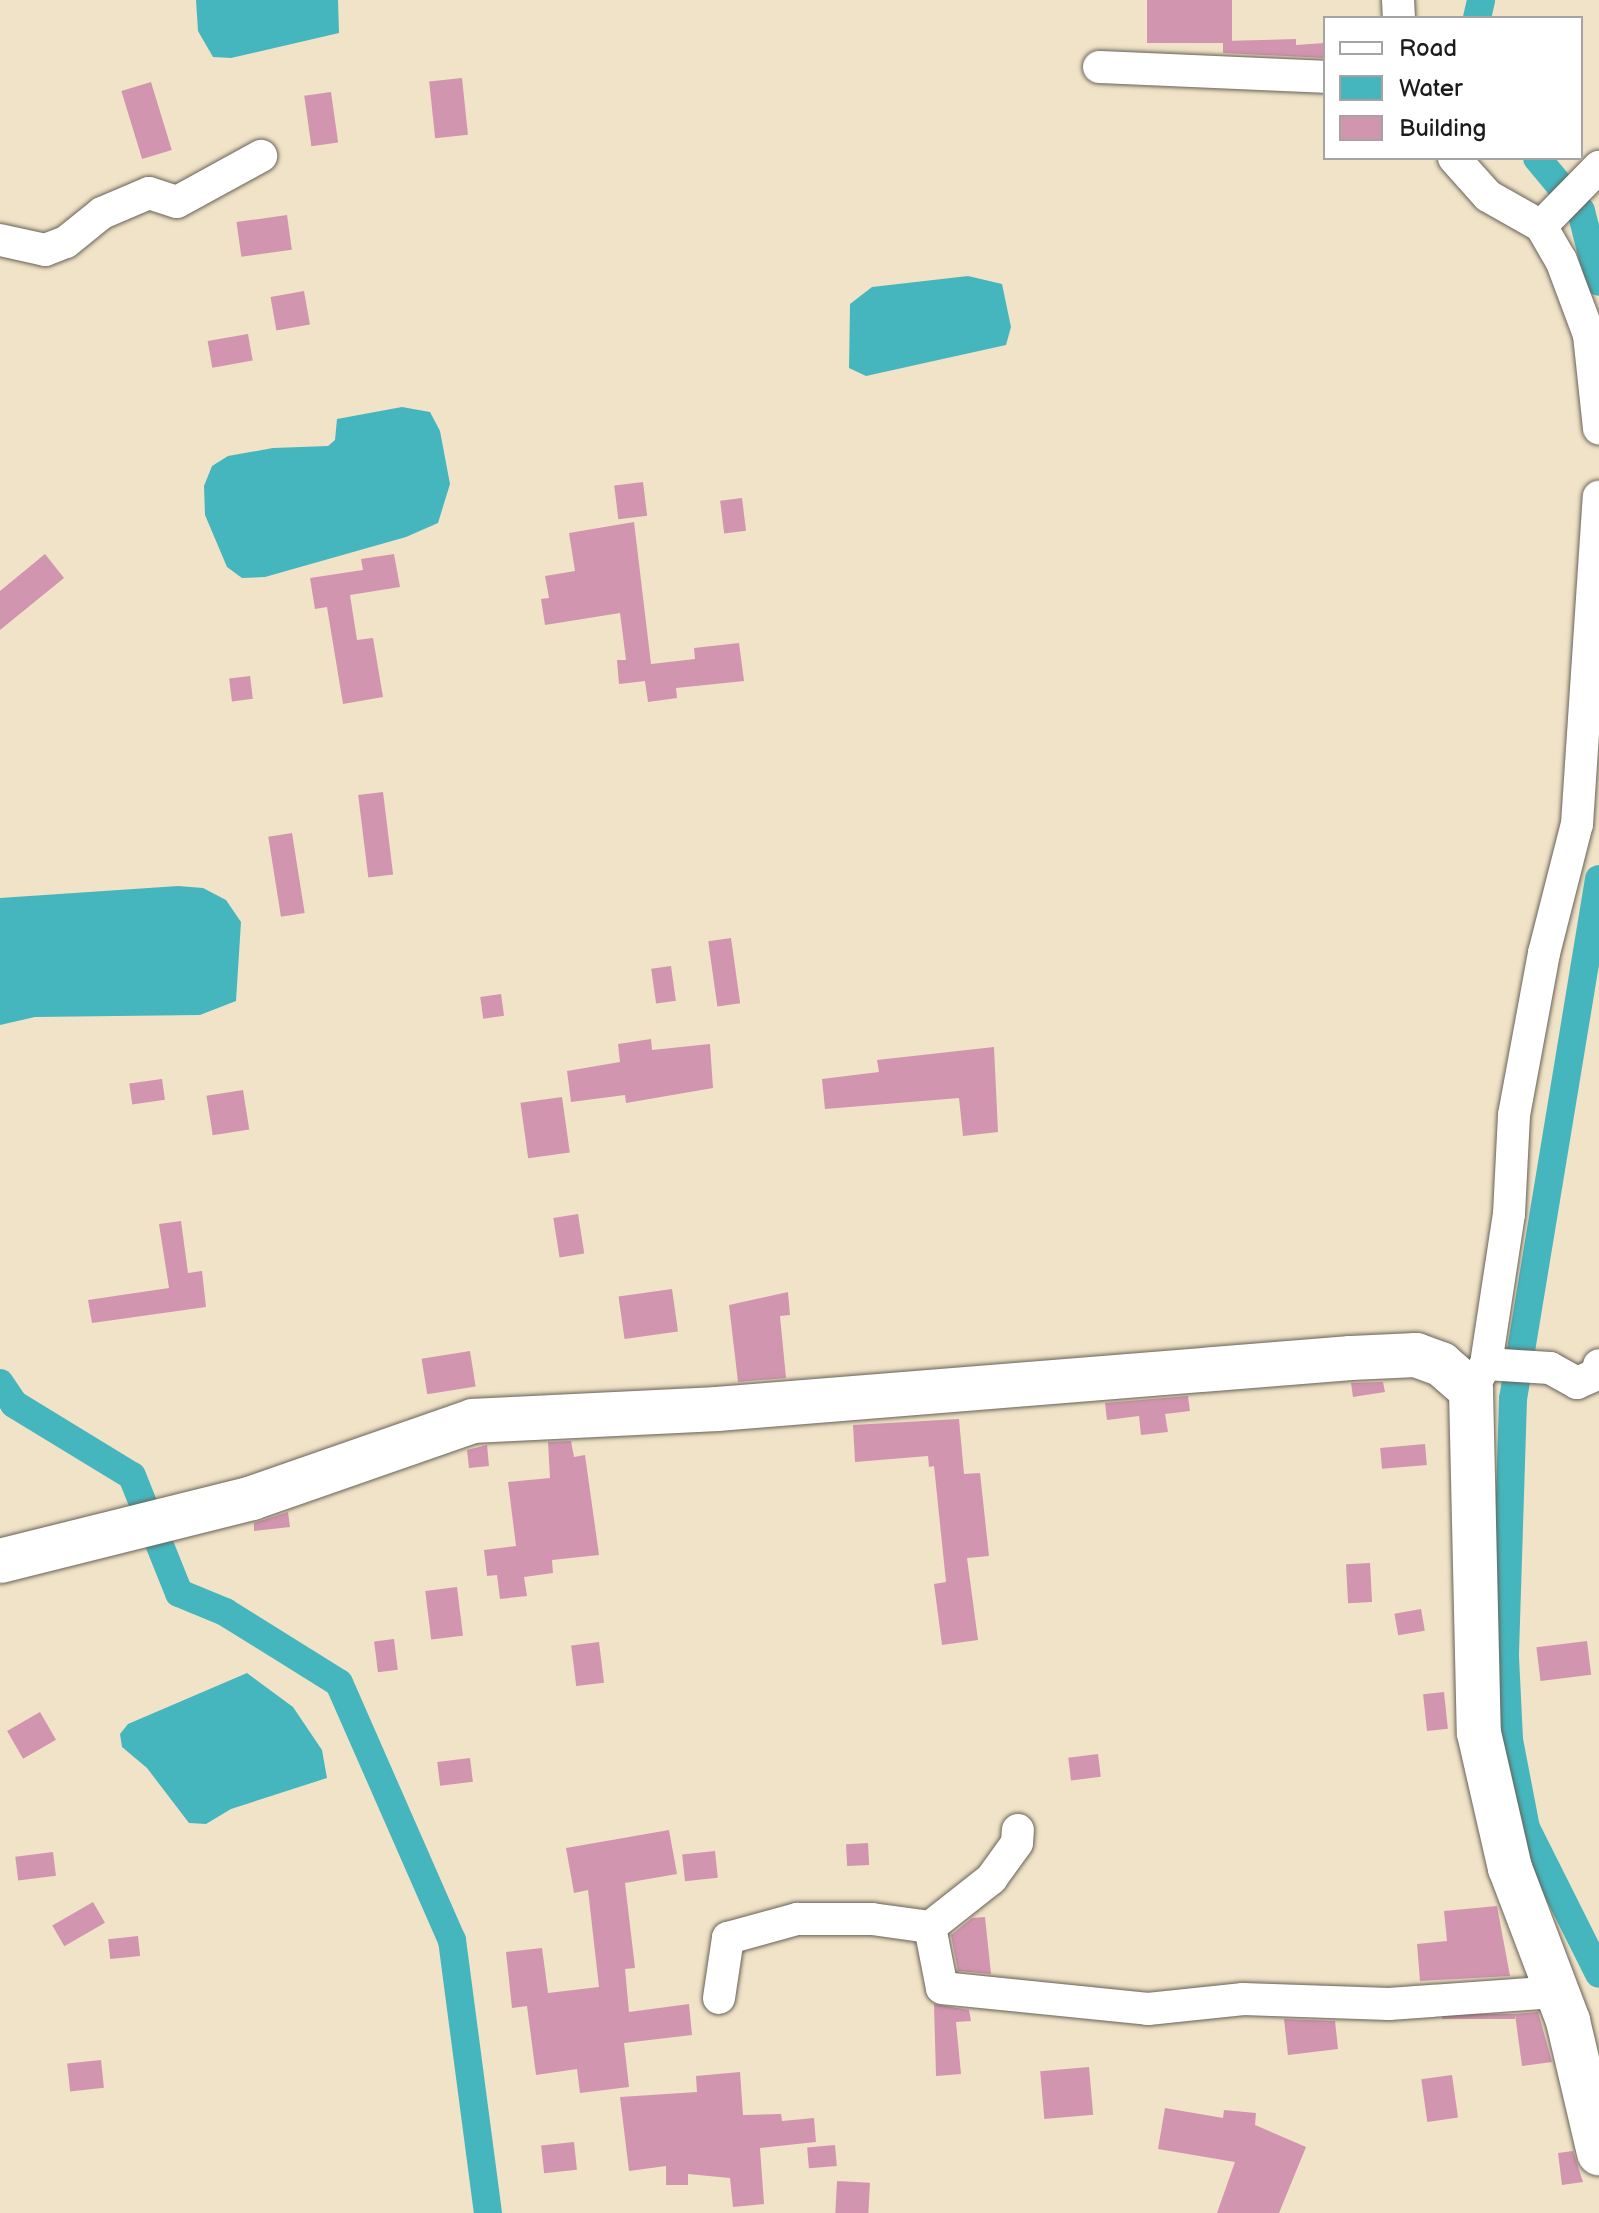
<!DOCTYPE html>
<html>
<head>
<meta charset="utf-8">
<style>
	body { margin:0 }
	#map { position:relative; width:1599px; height:2213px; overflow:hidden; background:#f1e3c7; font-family:"Balsamiq Sans",sans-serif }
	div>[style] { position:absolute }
	.water>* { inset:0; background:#46b6be }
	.canal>* { height:28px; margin:-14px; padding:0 14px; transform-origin:14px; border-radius:14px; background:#46b6be }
	.building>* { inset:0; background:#d295af; transform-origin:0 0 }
	.roads { filter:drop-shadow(0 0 2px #676258) drop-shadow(0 0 2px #676258) }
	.minor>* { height:32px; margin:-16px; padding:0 16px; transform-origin:16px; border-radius:16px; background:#fff }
	.secondary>* { height:44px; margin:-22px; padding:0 22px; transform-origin:22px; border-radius:22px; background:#fff }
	span { translate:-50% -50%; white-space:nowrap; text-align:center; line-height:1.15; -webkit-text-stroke:6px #fff; paint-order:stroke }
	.legend { position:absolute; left:1323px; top:16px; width:260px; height:144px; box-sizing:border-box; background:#fff; border:2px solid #a4a4a4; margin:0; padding:10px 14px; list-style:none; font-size:24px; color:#1c1c1c }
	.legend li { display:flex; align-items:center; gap:16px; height:40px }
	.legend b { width:40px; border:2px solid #a4a4a4 }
</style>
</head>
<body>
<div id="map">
	<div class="water">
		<i style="clip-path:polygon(196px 0,338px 0,339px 33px,231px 58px,213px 57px,198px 31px)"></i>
		<i style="clip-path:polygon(968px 276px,1002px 284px,1011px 327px,1006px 345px,866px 376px,849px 368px,850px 304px,872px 287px)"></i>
		<i style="clip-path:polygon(402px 407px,430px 412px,440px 431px,450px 484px,438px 523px,406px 537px,265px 577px,242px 578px,227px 567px,205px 515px,204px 486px,212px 466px,228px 456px,273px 448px,328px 446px,335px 440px,337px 419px)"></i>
		<i style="clip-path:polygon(178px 886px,203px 888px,226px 900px,241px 922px,236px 1001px,200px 1015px,35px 1017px,0 1025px,0 898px)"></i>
		<i style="clip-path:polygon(247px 1673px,293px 1707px,322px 1750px,327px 1778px,231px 1809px,206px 1824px,189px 1823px,147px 1768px,122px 1747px,120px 1734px,128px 1724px)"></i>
	</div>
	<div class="canal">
		<i style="left:1477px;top:18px;width:18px;rotate:-77deg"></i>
		<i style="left:1537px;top:158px;width:69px;rotate:50.3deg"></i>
		<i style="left:1581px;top:211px;width:73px;rotate:75.8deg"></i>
		<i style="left:1599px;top:879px;width:527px;rotate:99.39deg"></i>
		<i style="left:1513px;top:1399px;width:258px;rotate:91.8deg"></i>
		<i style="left:1505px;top:1657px;width:83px;rotate:87.2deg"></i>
		<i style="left:1509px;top:1740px;width:90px;rotate:79.1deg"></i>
		<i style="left:1526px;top:1828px;width:163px;rotate:63.4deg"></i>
		<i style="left:0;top:1383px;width:25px;rotate:56deg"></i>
		<i style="left:14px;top:1404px;width:138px;rotate:31.4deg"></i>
		<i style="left:132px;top:1476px;width:126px;rotate:68.1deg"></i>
		<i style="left:179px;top:1593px;width:50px;rotate:22.4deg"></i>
		<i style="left:225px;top:1612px;width:134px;rotate:31.9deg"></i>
		<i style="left:339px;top:1683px;width:281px;rotate:66.3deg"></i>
		<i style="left:452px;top:1940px;width:275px;rotate:82.5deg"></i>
	</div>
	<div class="building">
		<i style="left:1147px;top:0;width:85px;height:43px"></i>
		<i style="clip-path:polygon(1296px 39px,1296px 45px,1325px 43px,1325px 58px,1223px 53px,1223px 41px)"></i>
		<i style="left:462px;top:78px;width:57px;height:33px;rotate:84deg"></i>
		<i style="left:151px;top:82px;width:71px;height:31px;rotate:73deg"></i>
		<i style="left:331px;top:92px;width:51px;height:27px;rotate:82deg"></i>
		<i style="left:287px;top:215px;width:35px;height:51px;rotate:82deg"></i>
		<i style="left:304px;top:291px;width:34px;height:34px;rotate:80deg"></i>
		<i style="left:248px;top:334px;width:27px;height:41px;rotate:80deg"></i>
		<i style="left:643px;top:482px;width:34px;height:29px;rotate:83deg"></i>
		<i style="left:742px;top:498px;width:33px;height:22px;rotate:83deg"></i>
		<i style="clip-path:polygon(634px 522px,651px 664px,695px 659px,694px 648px,739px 643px,744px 681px,676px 688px,677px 698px,648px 702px,645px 681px,619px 684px,617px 660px,626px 660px,620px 613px,545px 625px,541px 599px,549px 598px,545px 576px,575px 571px,569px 533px)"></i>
		<i style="clip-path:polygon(45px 554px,64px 578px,0 630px,0 591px)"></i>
		<i style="clip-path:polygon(394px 554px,400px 587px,350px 595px,357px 640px,373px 638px,383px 697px,343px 704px,327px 607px,315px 609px,310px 578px,363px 570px,361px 559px)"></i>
		<i style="left:250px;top:676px;width:23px;height:21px;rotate:83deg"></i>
		<i style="left:383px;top:792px;width:83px;height:25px;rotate:83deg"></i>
		<i style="left:292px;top:833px;width:81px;height:24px;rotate:81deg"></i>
		<i style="left:731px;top:938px;width:66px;height:23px;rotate:82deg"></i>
		<i style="left:671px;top:966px;width:35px;height:20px;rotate:82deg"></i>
		<i style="left:501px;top:994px;width:22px;height:21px;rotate:82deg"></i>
		<i style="clip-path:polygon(651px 1039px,652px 1050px,710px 1044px,713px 1088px,626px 1103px,625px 1095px,571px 1102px,567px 1071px,620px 1062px,618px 1044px)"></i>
		<i style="clip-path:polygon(994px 1047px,998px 1132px,963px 1136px,959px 1098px,825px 1109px,822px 1079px,879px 1072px,877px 1060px)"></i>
		<i style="left:162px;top:1079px;width:21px;height:33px;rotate:82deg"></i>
		<i style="left:243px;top:1090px;width:40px;height:37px;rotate:81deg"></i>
		<i style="left:562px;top:1097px;width:56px;height:42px;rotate:82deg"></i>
		<i style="left:578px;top:1214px;width:40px;height:25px;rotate:81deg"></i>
		<i style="clip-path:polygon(181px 1221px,188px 1273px,202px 1271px,206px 1307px,92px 1323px,88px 1300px,169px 1288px,159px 1224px)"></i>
		<i style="left:672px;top:1289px;width:43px;height:54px;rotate:82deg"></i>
		<i style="clip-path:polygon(788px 1292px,790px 1315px,780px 1316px,786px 1378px,738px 1382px,729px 1305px)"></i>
		<i style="left:470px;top:1351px;width:36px;height:49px;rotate:81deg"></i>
		<i style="clip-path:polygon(1383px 1382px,1385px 1392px,1353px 1397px,1351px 1383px)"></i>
		<i style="clip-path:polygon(1188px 1396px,1190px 1411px,1165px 1414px,1168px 1432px,1141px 1435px,1139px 1416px,1107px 1420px,1105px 1403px)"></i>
		<i style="clip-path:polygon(959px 1419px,964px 1474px,980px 1473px,989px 1556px,967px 1558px,978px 1640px,942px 1645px,934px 1584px,946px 1582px,934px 1466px,929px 1467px,928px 1456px,855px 1462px,853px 1425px)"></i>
		<i style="clip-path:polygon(571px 1441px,574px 1457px,585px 1455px,599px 1555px,552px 1560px,553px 1573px,524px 1577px,527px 1596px,500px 1599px,497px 1575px,487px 1576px,484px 1550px,516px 1546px,508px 1482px,550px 1478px,548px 1442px)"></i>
		<i style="left:1425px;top:1444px;width:21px;height:45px;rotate:85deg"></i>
		<i style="clip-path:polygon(487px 1445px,489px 1466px,469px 1468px,467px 1450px)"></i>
		<i style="clip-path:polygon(288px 1512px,290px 1527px,254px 1531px,254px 1523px)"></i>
		<i style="left:1370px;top:1563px;width:39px;height:24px;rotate:87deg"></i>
		<i style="left:457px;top:1587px;width:49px;height:32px;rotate:83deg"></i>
		<i style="left:1421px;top:1609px;width:22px;height:27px;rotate:80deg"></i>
		<i style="left:394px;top:1639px;width:31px;height:20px;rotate:83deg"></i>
		<i style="left:1587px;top:1641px;width:34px;height:51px;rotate:83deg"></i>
		<i style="left:599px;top:1642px;width:41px;height:28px;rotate:83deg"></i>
		<i style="left:1444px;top:1692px;width:37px;height:21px;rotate:84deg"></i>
		<i style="left:40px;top:1712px;width:32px;height:38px;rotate:60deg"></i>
		<i style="left:1098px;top:1754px;width:23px;height:30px;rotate:83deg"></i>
		<i style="left:470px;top:1758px;width:24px;height:33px;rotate:83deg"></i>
		<i style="clip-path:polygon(669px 1830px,677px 1874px,625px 1883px,635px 1968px,625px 1969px,629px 2012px,689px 2004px,692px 2035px,624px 2043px,629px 2087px,580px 2093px,577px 2069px,536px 2075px,527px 2006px,512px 2008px,506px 1952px,542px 1948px,548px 1993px,599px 1987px,588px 1890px,574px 1893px,566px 1848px)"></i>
		<i style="left:868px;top:1843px;width:22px;height:22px;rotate:87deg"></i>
		<i style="left:715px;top:1851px;width:27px;height:33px;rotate:84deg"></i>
		<i style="left:53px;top:1852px;width:24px;height:38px;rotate:83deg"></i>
		<i style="left:93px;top:1902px;width:24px;height:47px;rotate:60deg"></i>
		<i style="clip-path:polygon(1497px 1906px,1510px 1976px,1420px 1981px,1417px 1944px,1447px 1941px,1444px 1911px)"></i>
		<i style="clip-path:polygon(985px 1917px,991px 1974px,958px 1971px,951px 1935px,972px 1918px)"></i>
		<i style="left:138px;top:1936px;width:20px;height:30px;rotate:84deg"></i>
		<i style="clip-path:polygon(934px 2004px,969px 2010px,971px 2021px,956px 2022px,961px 2074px,936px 2076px)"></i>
		<i style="clip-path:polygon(1538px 2012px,1552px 2062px,1522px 2066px,1515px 2014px)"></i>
		<i style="left:1515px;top:2014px;width:5px;height:73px;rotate:90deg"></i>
		<i style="clip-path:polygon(1284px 2019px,1335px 2021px,1338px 2049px,1288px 2055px)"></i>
		<i style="left:101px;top:2060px;width:28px;height:34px;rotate:84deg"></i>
		<i style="left:1089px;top:2067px;width:48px;height:49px;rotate:85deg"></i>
		<i style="clip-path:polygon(740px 2072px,743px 2115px,781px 2114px,782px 2121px,814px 2118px,816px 2142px,760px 2148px,764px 2204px,733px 2207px,730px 2178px,688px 2174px,688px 2185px,666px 2185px,666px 2166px,629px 2171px,620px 2097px,697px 2092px,696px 2076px)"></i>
		<i style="left:1452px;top:2075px;width:43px;height:31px;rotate:82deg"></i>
		<i style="clip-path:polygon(1165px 2108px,1223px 2118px,1224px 2110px,1256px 2113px,1255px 2125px,1306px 2147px,1279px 2213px,1217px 2213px,1235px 2162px,1158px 2149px)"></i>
		<i style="left:574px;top:2142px;width:28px;height:33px;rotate:84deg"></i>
		<i style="left:835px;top:2145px;width:21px;height:28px;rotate:85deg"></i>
		<i style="clip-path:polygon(1573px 2151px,1583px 2182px,1562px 2185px,1558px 2153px)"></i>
		<i style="left:837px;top:2181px;width:33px;height:32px;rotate:3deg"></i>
	</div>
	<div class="roads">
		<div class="minor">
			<i style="left:1398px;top:0;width:18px;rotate:87deg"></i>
			<i style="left:1099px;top:67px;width:226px;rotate:2.5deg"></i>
			<i style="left:1454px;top:158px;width:51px;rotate:48.2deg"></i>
			<i style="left:1488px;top:196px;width:61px;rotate:29.5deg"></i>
			<i style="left:1541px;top:226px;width:39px;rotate:60deg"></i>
			<i style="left:1561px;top:260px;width:80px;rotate:69.5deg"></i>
			<i style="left:1589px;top:335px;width:94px;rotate:83.9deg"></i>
			<i style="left:1541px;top:226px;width:83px;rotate:-45.5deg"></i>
			<i style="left:0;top:240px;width:46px;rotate:12.5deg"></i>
			<i style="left:45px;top:250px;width:22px;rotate:-21deg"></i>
			<i style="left:66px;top:242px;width:46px;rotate:-38.9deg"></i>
			<i style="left:102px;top:213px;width:51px;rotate:-23.1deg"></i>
			<i style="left:149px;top:193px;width:29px;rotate:18deg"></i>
			<i style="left:177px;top:202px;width:96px;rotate:-28.7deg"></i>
			<i style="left:1486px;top:1364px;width:64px;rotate:3.6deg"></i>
			<i style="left:1550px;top:1368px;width:31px;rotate:29deg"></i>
			<i style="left:1577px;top:1383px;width:22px;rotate:-24deg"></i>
			<i style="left:1597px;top:1374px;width:9px;rotate:-77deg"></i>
			<i style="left:1471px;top:1390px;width:30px;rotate:-60deg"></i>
			<i style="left:1486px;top:1364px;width:152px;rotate:-81.3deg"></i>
			<i style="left:1509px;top:1214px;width:99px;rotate:-87.1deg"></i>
			<i style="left:1514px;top:1115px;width:165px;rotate:-79.5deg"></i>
			<i style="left:1544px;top:953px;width:133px;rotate:-75.7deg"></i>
			<i style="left:1577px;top:824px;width:328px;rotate:-86.2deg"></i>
			<i style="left:930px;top:1927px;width:78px;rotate:-38.2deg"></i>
			<i style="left:991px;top:1879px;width:44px;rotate:-54.2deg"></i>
			<i style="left:1017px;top:1843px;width:13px;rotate:-86deg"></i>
			<i style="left:719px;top:1998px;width:61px;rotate:-81.5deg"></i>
			<i style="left:728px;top:1938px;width:72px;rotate:-15.4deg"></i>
			<i style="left:797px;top:1919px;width:75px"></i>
			<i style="left:872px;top:1919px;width:59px;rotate:7.9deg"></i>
			<i style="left:930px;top:1927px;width:62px;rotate:78.9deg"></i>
			<i style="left:942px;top:1988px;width:207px;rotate:5.8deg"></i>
			<i style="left:1148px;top:2009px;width:96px;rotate:-6deg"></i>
			<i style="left:1243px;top:1999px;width:146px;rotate:2deg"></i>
			<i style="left:1389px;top:2004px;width:166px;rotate:-4.1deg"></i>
		</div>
		<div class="secondary">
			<i style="left:0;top:1561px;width:260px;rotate:-14deg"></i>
			<i style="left:252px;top:1498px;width:234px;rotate:-19.2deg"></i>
			<i style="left:473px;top:1421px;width:244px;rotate:-2.8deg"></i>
			<i style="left:717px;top:1409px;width:636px;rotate:-4.6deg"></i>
			<i style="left:1351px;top:1358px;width:65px;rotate:-2.6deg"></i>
			<i style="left:1416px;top:1355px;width:27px;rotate:20deg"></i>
			<i style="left:1441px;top:1364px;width:40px;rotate:41deg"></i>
			<i style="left:1471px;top:1390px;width:343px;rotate:88.7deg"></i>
			<i style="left:1479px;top:1733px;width:139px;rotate:77.1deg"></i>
			<i style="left:1510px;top:1868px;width:164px;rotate:69.2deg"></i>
			<i style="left:1568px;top:2021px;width:136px;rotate:76.8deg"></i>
		</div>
	</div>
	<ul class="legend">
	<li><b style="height:10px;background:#fff"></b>Road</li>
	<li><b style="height:22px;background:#46b6be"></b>Water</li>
	<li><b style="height:22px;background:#d295af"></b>Building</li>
	</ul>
</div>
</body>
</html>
